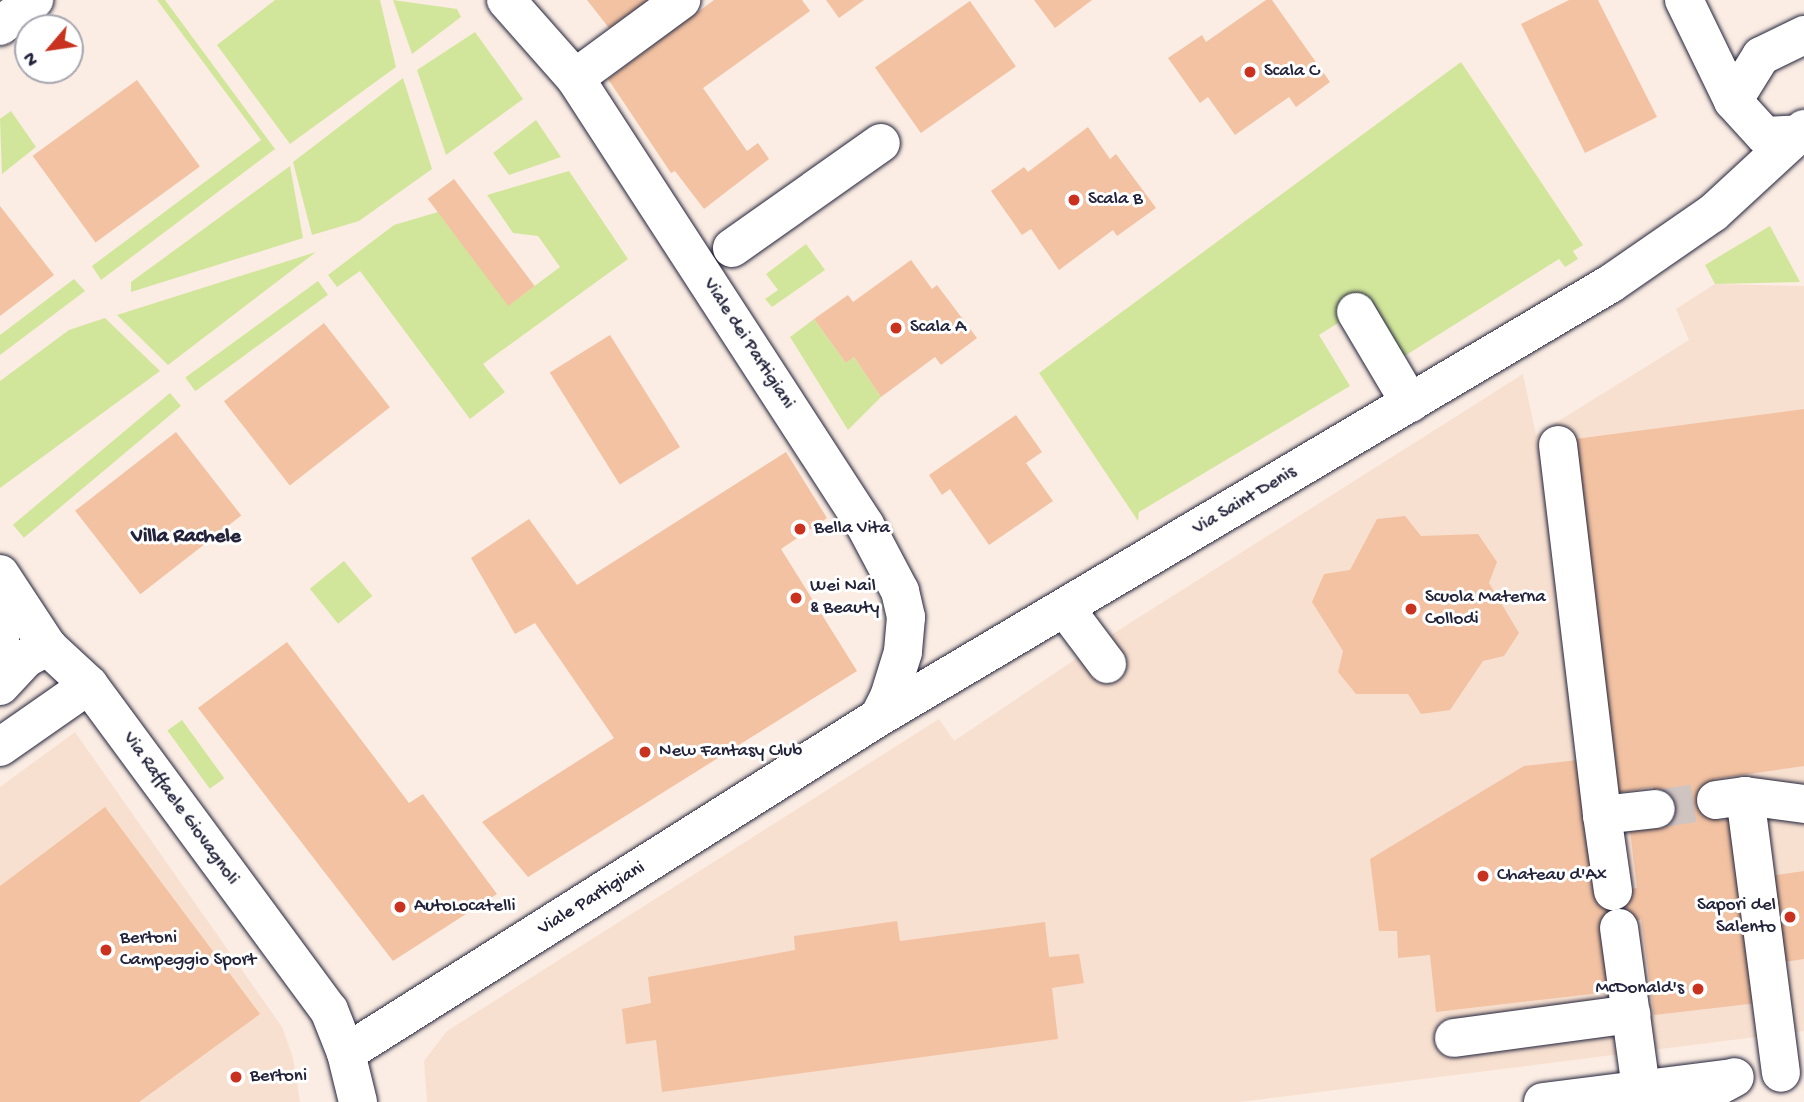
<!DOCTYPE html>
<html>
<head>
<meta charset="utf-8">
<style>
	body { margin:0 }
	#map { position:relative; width:1804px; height:1102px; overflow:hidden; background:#fbede3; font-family:"Gochi Hand",sans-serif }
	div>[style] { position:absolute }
	.built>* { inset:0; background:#f8e0d0 }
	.green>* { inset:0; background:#d2e69b; transform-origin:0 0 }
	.building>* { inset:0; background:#f2c2a2; transform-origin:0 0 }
	.minor-tunnel>* { height:38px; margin-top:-19px; transform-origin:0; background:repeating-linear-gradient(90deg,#d0c4c1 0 38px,transparent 0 57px) }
	.roads { filter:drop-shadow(0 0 2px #22223b) drop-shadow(0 0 2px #22223b) }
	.minor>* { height:38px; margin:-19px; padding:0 19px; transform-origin:19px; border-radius:19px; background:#fff }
	.major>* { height:38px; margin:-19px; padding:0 19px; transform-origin:19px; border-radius:19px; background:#fff }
	.dots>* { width:19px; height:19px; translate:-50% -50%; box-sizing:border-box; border:4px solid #fff; border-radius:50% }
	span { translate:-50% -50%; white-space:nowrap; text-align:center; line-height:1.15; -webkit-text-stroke:6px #fff; paint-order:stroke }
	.poi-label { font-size:19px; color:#22223b }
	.left { translate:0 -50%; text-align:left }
	.right { translate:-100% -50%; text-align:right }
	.street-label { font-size:19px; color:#22223b }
	.neighbourhood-label { font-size:21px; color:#22223b; font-weight:700 }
	.north { position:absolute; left:14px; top:14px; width:70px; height:70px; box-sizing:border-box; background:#fff; border:2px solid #a7a7b1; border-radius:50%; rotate:241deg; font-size:19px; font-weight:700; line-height:28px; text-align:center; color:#22223b }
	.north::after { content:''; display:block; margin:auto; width:24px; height:32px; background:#c8321e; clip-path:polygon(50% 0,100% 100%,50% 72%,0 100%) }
</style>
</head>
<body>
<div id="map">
	<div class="built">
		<i style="clip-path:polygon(1715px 284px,1804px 286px,1804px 1031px,1240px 1102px,427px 1102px,424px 1061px,447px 1031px,939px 719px,954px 741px,1119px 630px,1523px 374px,1536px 435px,1689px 340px,1676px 309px)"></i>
		<i style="clip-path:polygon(75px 732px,282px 1027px,293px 1058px,300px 1102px,0 1102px,0 787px)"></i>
	</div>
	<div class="green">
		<i style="clip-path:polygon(157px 0,165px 0,275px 149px,101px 280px,92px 266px,261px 140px)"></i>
		<i style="clip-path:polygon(275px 0,380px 0,396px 67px,290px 144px,217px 45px)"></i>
		<i style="clip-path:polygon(393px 0,457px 9px,461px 17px,412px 54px)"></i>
		<i style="clip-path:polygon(475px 32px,523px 99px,446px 155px,417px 70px)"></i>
		<i style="clip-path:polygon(1461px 62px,1583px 245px,1573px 251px,1578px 259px,1565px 267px,1559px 259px,1403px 357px,1370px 303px,1319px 335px,1350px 386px,1139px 512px,1138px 521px,1039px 373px)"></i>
		<i style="clip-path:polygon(403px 78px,432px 169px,359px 221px,312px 235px,293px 162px)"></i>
		<i style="clip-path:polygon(11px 111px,36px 147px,2px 174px,0 119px)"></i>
		<i style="clip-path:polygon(536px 120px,561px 157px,509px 175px,493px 153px)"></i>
		<i style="clip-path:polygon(290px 166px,303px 238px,131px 292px,131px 282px)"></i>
		<i style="clip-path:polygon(569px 171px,628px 259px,483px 364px,505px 392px,470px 419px,360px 271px,337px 287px,328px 275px,394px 225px,438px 212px,509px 305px,560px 267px,538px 236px,513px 233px,487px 195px)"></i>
		<i style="clip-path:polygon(1770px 226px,1800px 282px,1715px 284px,1705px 265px)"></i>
		<i style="clip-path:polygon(806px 244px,825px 270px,772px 307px,765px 299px,778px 290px,766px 274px)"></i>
		<i style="clip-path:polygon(316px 252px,168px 365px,117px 315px)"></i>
		<i style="clip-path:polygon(74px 279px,85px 291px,0 355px,0 335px)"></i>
		<i style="left:318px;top:281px;width:17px;height:164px;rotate:54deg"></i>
		<i style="clip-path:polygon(105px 318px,160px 371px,0 488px,0 381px,69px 330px)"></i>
		<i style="clip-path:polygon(814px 319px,846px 363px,854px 357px,881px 397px,848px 430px,790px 337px)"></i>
		<i style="left:170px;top:393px;width:17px;height:205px;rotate:50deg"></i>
		<i style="left:344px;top:561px;width:45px;height:44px;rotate:51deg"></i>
		<i style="left:182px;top:720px;width:72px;height:18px;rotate:54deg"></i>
	</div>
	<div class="building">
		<i style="clip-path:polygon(587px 0,648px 0,609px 28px)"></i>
		<i style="clip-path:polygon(714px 0,802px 0,810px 11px,703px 88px,747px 151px,758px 143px,769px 159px,704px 209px,675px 171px,671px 173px,608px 79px)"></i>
		<i style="clip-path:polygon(826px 0,864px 0,839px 18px)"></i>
		<i style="clip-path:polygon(1034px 0,1092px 0,1055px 28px)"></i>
		<i style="clip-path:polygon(1266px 0,1272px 0,1330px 82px,1296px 107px,1289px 97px,1235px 135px,1208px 97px,1200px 103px,1168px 58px,1202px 35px,1206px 42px)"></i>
		<i style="clip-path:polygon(1569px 0,1598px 0,1657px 117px,1585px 153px,1521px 24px)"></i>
		<i style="left:970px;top:1px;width:80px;height:116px;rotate:55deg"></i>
		<i style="left:137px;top:80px;width:107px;height:129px;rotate:54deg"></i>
		<i style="clip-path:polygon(1088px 127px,1110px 159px,1116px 154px,1156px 208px,1117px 236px,1113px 230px,1059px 270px,1031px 229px,1022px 235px,991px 191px,1024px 167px,1028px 172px)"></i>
		<i style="left:454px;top:179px;width:134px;height:33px;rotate:53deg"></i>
		<i style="clip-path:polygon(0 206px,54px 275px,0 316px)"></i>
		<i style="clip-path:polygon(911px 260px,932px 289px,937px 285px,977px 338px,941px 365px,935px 357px,881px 397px,854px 357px,846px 363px,814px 319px,848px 295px,853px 302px)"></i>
		<i style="left:324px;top:323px;width:107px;height:127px;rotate:52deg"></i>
		<i style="left:610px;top:335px;width:132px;height:71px;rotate:58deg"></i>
		<i style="clip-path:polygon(1804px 409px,1804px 766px,1714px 779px,1719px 821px,1735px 818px,1758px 1003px,1654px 1015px,1641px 919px,1612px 931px,1609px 992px,1436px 1012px,1430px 955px,1398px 958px,1397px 931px,1379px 931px,1370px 859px,1524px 766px,1578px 760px,1596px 894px,1637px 888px,1630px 831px,1658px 828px,1653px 787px,1617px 793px,1575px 439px)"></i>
		<i style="clip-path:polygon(1016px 415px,1042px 452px,1026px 463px,1053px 501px,989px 545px,950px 489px,942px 495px,929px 475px)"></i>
		<i style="left:176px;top:432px;width:106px;height:128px;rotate:52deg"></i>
		<i style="clip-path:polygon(786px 452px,827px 518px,781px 549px,857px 671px,528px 877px,482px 822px,614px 738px,535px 623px,515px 634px,471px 558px,529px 519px,577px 585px)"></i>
		<i style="clip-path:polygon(1405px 516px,1421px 536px,1478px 534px,1497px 562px,1489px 583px,1519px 633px,1504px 656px,1483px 661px,1450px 710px,1421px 714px,1408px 694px,1356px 694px,1338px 672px,1343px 651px,1312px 602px,1324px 574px,1350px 570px,1377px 519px)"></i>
		<i style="clip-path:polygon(287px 642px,409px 803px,423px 794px,497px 894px,393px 961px,198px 708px)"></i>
		<i style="clip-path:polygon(105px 807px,260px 1014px,139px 1102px,0 1102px,0 886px)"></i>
		<i style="clip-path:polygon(1804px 871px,1804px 959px,1784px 962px,1770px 876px)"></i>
		<i style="clip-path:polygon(897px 921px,900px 941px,1045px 922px,1049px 957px,1079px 954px,1084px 983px,1052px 988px,1058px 1039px,662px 1092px,656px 1040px,626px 1044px,622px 1009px,651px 1003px,648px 977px,795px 950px,794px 936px)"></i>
	</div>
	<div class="minor-tunnel">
		<i style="left:1656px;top:809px;width:61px;rotate:-8.5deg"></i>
	</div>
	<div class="roads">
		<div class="minor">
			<i style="left:506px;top:0;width:104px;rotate:48.5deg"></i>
			<i style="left:575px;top:78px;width:533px;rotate:57.03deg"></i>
			<i style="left:865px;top:525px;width:75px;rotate:62.1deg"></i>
			<i style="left:900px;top:591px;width:27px;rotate:77deg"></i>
			<i style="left:906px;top:617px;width:35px;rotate:95deg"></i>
			<i style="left:903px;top:652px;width:47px;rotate:107.3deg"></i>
			<i style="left:889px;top:697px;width:22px;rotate:117deg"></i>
			<i style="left:1684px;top:0;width:112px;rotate:64.1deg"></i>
			<i style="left:1733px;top:101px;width:47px;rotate:47.6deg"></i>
			<i style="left:1765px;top:136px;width:35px;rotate:-3deg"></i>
			<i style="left:0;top:26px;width:43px;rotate:-37.4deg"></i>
			<i style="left:575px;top:78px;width:132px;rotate:-36.3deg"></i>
			<i style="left:1733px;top:101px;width:53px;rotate:-58.1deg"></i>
			<i style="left:1761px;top:56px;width:48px;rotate:-26deg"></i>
			<i style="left:732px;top:248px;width:182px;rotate:-35.2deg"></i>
			<i style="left:1356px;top:312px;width:106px;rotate:59.3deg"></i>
			<i style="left:1558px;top:445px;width:373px;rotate:83.2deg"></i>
			<i style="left:0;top:574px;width:87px;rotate:56.7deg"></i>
			<i style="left:48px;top:647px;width:56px;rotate:42.8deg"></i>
			<i style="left:89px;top:685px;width:404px;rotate:53.6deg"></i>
			<i style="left:329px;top:1010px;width:46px;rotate:68.4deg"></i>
			<i style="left:346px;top:1053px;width:50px;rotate:76.2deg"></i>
			<i style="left:1065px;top:608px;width:70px;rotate:53.1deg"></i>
			<i style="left:0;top:620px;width:33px;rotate:90deg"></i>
			<i style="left:0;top:686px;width:38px;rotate:-47deg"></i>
			<i style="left:26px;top:658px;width:25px;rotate:-27deg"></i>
			<i style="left:0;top:747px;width:108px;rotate:-34.9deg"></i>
			<i style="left:1745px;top:796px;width:279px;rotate:82.6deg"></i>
			<i style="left:1716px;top:800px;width:29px;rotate:-8deg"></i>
			<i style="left:1745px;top:796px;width:60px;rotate:7.7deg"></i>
			<i style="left:1613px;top:891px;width:77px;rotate:-98.2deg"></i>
			<i style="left:1602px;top:815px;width:54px;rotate:-6.3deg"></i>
			<i style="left:1619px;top:928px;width:162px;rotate:82.2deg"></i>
			<i style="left:1641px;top:1089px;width:13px;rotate:94deg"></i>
			<i style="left:1454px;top:1038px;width:179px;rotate:-7.7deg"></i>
			<i style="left:346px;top:1053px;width:630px;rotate:-32.23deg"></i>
			<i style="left:879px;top:717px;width:850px;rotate:-30.64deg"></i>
			<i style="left:1610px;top:284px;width:125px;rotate:-34.6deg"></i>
			<i style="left:1713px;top:213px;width:124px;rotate:-42.7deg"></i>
			<i style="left:1543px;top:1102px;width:191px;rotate:-7.2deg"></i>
		</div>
		<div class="major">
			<i style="left:1689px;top:1102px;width:52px;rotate:-28.5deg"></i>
		</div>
	</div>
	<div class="dots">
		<i style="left:1250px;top:72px;background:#c8321e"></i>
		<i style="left:1074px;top:200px;background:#c8321e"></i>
		<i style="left:896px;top:328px;background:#c8321e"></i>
		<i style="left:800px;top:529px;background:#c8321e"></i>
		<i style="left:796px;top:598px;background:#c8321e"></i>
		<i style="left:1411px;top:609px;background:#c8321e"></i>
		<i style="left:645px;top:752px;background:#c8321e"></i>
		<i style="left:1483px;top:876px;background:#c8321e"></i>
		<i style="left:400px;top:907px;background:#c8321e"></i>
		<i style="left:1790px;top:917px;background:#c8321e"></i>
		<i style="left:106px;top:950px;background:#c8321e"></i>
		<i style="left:1698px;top:989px;background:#c8321e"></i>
		<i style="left:236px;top:1077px;background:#c8321e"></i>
	</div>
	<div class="poi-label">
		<span class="left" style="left:1264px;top:72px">Scala C</span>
		<span class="left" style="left:1088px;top:200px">Scala B</span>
		<span class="left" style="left:910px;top:328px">Scala A</span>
		<span class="left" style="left:814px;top:529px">Bella Vita</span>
		<span class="left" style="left:810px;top:598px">Wei Nail<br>&amp; Beauty</span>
		<span class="left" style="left:1425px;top:609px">Scuola Materna<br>Collodi</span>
		<span class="left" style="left:659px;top:752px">New Fantasy Club</span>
		<span class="left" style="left:1497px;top:876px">Chateau d'Ax</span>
		<span class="right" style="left:1776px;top:917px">Sapori del<br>Salento</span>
		<span class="left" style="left:414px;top:907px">AutoLocatelli</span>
		<span class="left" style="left:120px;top:950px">Bertoni<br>Campeggio Sport</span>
		<span class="right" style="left:1684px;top:989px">McDonald's</span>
		<span class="left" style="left:250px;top:1077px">Bertoni</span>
	</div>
	<div class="street-label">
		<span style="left:748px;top:344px;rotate:57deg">Viale dei Partigiani</span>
		<span style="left:1245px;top:501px;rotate:-31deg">Via Saint Denis</span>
		<span style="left:180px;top:809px;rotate:54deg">Via Raffaele Giovagnoli</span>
		<span style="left:592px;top:899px;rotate:-32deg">Viale Partigiani</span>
	</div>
	<div class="neighbourhood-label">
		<span style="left:186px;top:538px">Villa Rachele</span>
	</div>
	<div class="north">N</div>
</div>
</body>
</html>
